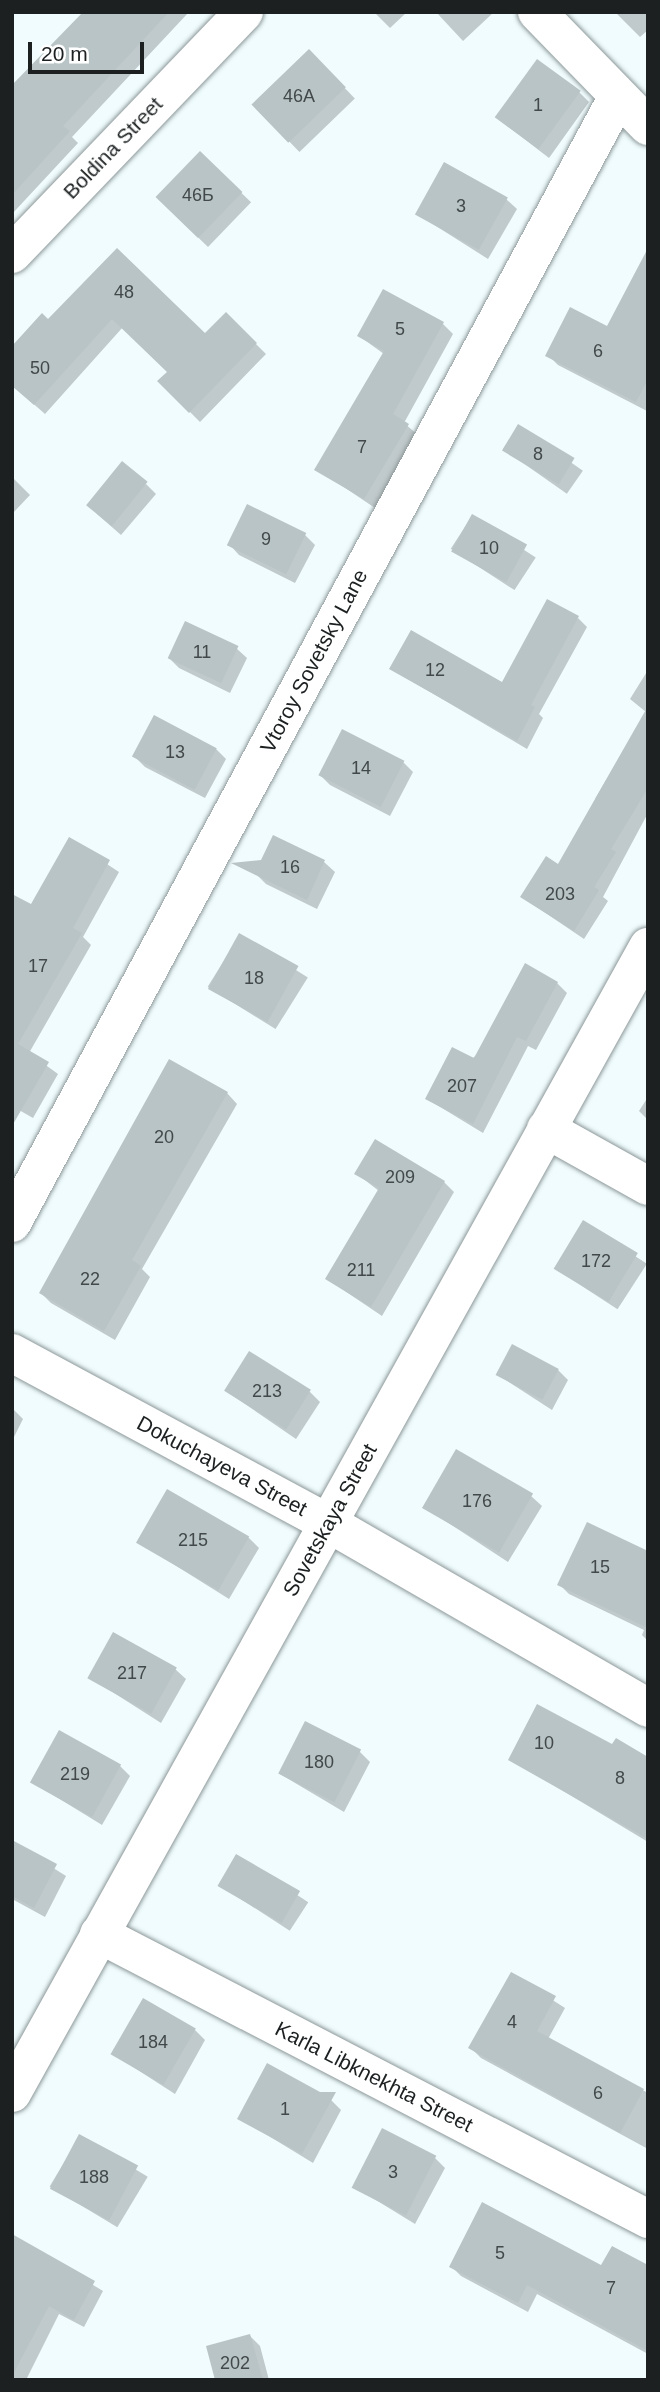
<!DOCTYPE html>
<html>
<head>
<meta charset="utf-8">
<style>
	body { margin:0 }
	#map { position:relative; width:660px; height:2392px; overflow:hidden; background:#f0fcfe; font-family:Arial,sans-serif }
	div>[style] { position:absolute }
	.shadow>* { inset:0; background:#0003; transform-origin:0 0 }
	.building>* { inset:0; background:#b8c4c5; transform-origin:0 0 }
	.roads { filter:drop-shadow(0 0 2px #8c9798) drop-shadow(0 0 2px #8c9798) }
	.minor>* { height:38px; margin:-19px; padding:0 19px; transform-origin:19px; border-radius:19px; background:#fff }
	span { translate:-50% -50%; white-space:nowrap; text-align:center; line-height:1.15; -webkit-text-stroke:6px #fff; paint-order:stroke }
	.number-label { font-size:18px; color:#43494a }
	.number-label span { -webkit-text-stroke-width:0 }
	.street-label { font-size:21px; color:#1c2021 }
	.frame { position:absolute; inset:0; border:14px solid #1c2021; pointer-events:none }
	.scale { position:absolute; left:28px; top:42px; width:116px; height:32px; box-sizing:border-box; border:4px solid #1c2021; border-top:0; padding-left:9px; font-size:21px; line-height:24px; white-space:nowrap; color:#1c2021; -webkit-text-stroke:5px #fff; paint-order:stroke }
</style>
</head>
<body>
<div id="map">
	<div class="shadow">
		<i style="clip-path:polygon(85px 12px,189px 12px,72px 137px,78px 143px,12px 214px,12px 81px,16px 84px)"></i>
		<i style="clip-path:polygon(374px 12px,407px 12px,390px 28px)"></i>
		<i style="clip-path:polygon(436px 12px,494px 12px,463px 41px)"></i>
		<i style="clip-path:polygon(615px 12px,648px 12px,648px 30px,640px 37px)"></i>
		<i style="left:309px;top:51px;width:66px;height:77px;rotate:46deg"></i>
		<i style="clip-path:polygon(579px 92px,589px 102px,549px 158px,497px 118px)"></i>
		<i style="left:200px;top:153px;width:71px;height:62px;rotate:44deg"></i>
		<i style="clip-path:polygon(506px 199px,517px 209px,488px 259px,417px 214px)"></i>
		<i style="clip-path:polygon(118px 250px,205px 335px,226px 314px,266px 354px,200px 422px,159px 381px,169px 372px,123px 327px,45px 414px,12px 385px,48px 322px)"></i>
		<i style="clip-path:polygon(648px 279px,648px 409px,647px 411px,558px 365px,548px 355px,608px 328px)"></i>
		<i style="clip-path:polygon(443px 324px,453px 334px,404px 423px,418px 435px,375px 508px,317px 469px,384px 354px,359px 336px)"></i>
		<i style="left:519px;top:426px;width:78px;height:28px;rotate:35deg"></i>
		<i style="clip-path:polygon(12px 477px,30px 495px,12px 514px)"></i>
		<i style="clip-path:polygon(146px 484px,156px 494px,121px 535px,97px 514px)"></i>
		<i style="left:472px;top:516px;width:76px;height:39px;rotate:33deg"></i>
		<i style="clip-path:polygon(305px 535px,315px 545px,295px 583px,239px 555px,229px 544px)"></i>
		<i style="clip-path:polygon(578px 618px,587px 627px,539px 714px,543px 718px,527px 749px,391px 669px,503px 684px)"></i>
		<i style="clip-path:polygon(236px 648px,247px 658px,230px 693px,179px 668px,169px 658px)"></i>
		<i style="clip-path:polygon(648px 670px,648px 813px,603px 897px,608px 901px,584px 939px,522px 897px,559px 867px,599px 802px,595px 799px,646px 712px,630px 699px)"></i>
		<i style="clip-path:polygon(216px 749px,226px 759px,205px 798px,145px 767px,135px 757px)"></i>
		<i style="clip-path:polygon(403px 762px,413px 772px,390px 816px,330px 785px,320px 775px)"></i>
		<i style="clip-path:polygon(274px 837px,324px 862px,335px 872px,317px 909px,266px 884px,256px 874px)"></i>
		<i style="clip-path:polygon(69px 839px,119px 872px,83px 937px,91px 945px,29px 1053px,58px 1074px,33px 1118px,12px 1106px,12px 910px,32px 907px)"></i>
		<i style="left:240px;top:935px;width:80px;height:61px;rotate:32deg"></i>
		<i style="clip-path:polygon(557px 983px,567px 993px,536px 1050px,528px 1046px,483px 1133px,427px 1099px)"></i>
		<i style="clip-path:polygon(227px 1093px,237px 1104px,142px 1269px,150px 1277px,115px 1340px,51px 1303px,41px 1293px)"></i>
		<i style="clip-path:polygon(648px 1097px,648px 1120px,639px 1111px)"></i>
		<i style="clip-path:polygon(357px 1174px,444px 1182px,454px 1192px,382px 1316px,327px 1279px,379px 1191px)"></i>
		<i style="left:584px;top:1223px;width:75px;height:54px;rotate:33deg"></i>
		<i style="clip-path:polygon(558px 1370px,568px 1380px,552px 1410px,498px 1375px)"></i>
		<i style="clip-path:polygon(226px 1391px,310px 1392px,320px 1402px,296px 1439px)"></i>
		<i style="clip-path:polygon(12px 1408px,23px 1419px,12px 1441px)"></i>
		<i style="clip-path:polygon(531px 1496px,542px 1506px,508px 1562px,424px 1507px)"></i>
		<i style="clip-path:polygon(249px 1538px,259px 1548px,229px 1599px,138px 1542px)"></i>
		<i style="clip-path:polygon(648px 1556px,648px 1641px,642px 1635px,644px 1630px,569px 1594px,559px 1584px)"></i>
		<i style="clip-path:polygon(175px 1669px,186px 1679px,161px 1723px,89px 1677px)"></i>
		<i style="clip-path:polygon(612px 1747px,648px 1759px,648px 1842px,510px 1759px)"></i>
		<i style="clip-path:polygon(360px 1752px,370px 1762px,344px 1812px,280px 1774px)"></i>
		<i style="clip-path:polygon(120px 1766px,130px 1776px,102px 1825px,32px 1782px)"></i>
		<i style="clip-path:polygon(12px 1842px,66px 1876px,45px 1917px,12px 1899px)"></i>
		<i style="left:237px;top:1856px;width:85px;height:34px;rotate:33deg"></i>
		<i style="clip-path:polygon(512px 1974px,565px 2008px,548px 2039px,648px 2093px,648px 2149px,481px 2058px,471px 2048px)"></i>
		<i style="clip-path:polygon(195px 2030px,205px 2040px,175px 2094px,113px 2054px)"></i>
		<i style="clip-path:polygon(331px 2100px,341px 2110px,313px 2163px,239px 2118px)"></i>
		<i style="left:80px;top:2136px;width:79px;height:59px;rotate:31deg"></i>
		<i style="clip-path:polygon(435px 2158px,445px 2168px,415px 2224px,353px 2186px)"></i>
		<i style="clip-path:polygon(19px 2240px,103px 2291px,84px 2327px,59px 2314px,26px 2380px,12px 2380px,12px 2251px)"></i>
		<i style="clip-path:polygon(451px 2266px,648px 2268px,648px 2354px,537px 2294px,528px 2312px,461px 2276px)"></i>
		<i style="clip-path:polygon(250px 2336px,260px 2346px,269px 2380px,217px 2380px)"></i>
	</div>
	<div class="building">
		<i style="clip-path:polygon(83px 12px,169px 12px,63px 126px,70px 131px,12px 195px,12px 85px)"></i>
		<i style="left:309px;top:49px;width:53px;height:80px;rotate:46deg"></i>
		<i style="left:537px;top:59px;width:54px;height:72px;rotate:36deg"></i>
		<i style="left:200px;top:151px;width:59px;height:64px;rotate:44deg"></i>
		<i style="left:444px;top:162px;width:73px;height:60px;rotate:29deg"></i>
		<i style="clip-path:polygon(117px 248px,205px 333px,226px 312px,257px 343px,189px 413px,157px 381px,167px 372px,112px 319px,34px 405px,12px 386px,12px 346px,42px 313px,48px 319px)"></i>
		<i style="clip-path:polygon(648px 248px,648px 379px,636px 402px,545px 356px,570px 307px,607px 326px)"></i>
		<i style="clip-path:polygon(383px 289px,444px 322px,393px 414px,409px 424px,364px 499px,314px 470px,384px 351px,357px 336px)"></i>
		<i style="left:518px;top:424px;width:66px;height:31px;rotate:31deg"></i>
		<i style="left:122px;top:461px;width:33px;height:57px;rotate:39deg"></i>
		<i style="left:247px;top:504px;width:66px;height:46px;rotate:26deg"></i>
		<i style="left:472px;top:514px;width:63px;height:43px;rotate:29deg"></i>
		<i style="clip-path:polygon(547px 599px,579px 616px,531px 705px,535px 707px,517px 741px,389px 669px,411px 630px,502px 682px)"></i>
		<i style="left:185px;top:621px;width:59px;height:41px;rotate:25deg"></i>
		<i style="clip-path:polygon(648px 706px,648px 788px,611px 849px,616px 852px,594px 887px,599px 890px,574px 931px,520px 897px,546px 856px,558px 864px)"></i>
		<i style="left:154px;top:715px;width:71px;height:47px;rotate:28deg"></i>
		<i style="left:342px;top:729px;width:70px;height:52px;rotate:27deg"></i>
		<i style="clip-path:polygon(273px 835px,325px 860px,307px 900px,231px 863px,261px 860px)"></i>
		<i style="clip-path:polygon(69px 837px,110px 860px,73px 928px,82px 933px,18px 1044px,49px 1062px,12px 1126px,12px 894px,31px 904px)"></i>
		<i style="left:239px;top:933px;width:68px;height:64px;rotate:29deg"></i>
		<i style="clip-path:polygon(525px 963px,558px 982px,526px 1041px,517px 1037px,473px 1124px,425px 1099px,452px 1047px,474px 1058px)"></i>
		<i style="clip-path:polygon(169px 1059px,228px 1092px,132px 1260px,141px 1266px,104px 1331px,39px 1293px)"></i>
		<i style="clip-path:polygon(375px 1139px,445px 1181px,371px 1307px,325px 1279px,379px 1188px,354px 1174px)"></i>
		<i style="left:583px;top:1220px;width:64px;height:57px;rotate:31deg"></i>
		<i style="left:512px;top:1344px;width:53px;height:35px;rotate:28deg"></i>
		<i style="left:249px;top:1351px;width:73px;height:47px;rotate:32deg"></i>
		<i style="left:456px;top:1449px;width:89px;height:68px;rotate:30deg"></i>
		<i style="left:167px;top:1489px;width:95px;height:62px;rotate:30deg"></i>
		<i style="clip-path:polygon(587px 1522px,648px 1551px,648px 1628px,557px 1585px)"></i>
		<i style="left:113px;top:1632px;width:73px;height:53px;rotate:29deg"></i>
		<i style="clip-path:polygon(537px 1704px,612px 1744px,616px 1738px,648px 1757px,648px 1839px,508px 1760px)"></i>
		<i style="left:305px;top:1721px;width:63px;height:59px;rotate:27deg"></i>
		<i style="left:59px;top:1730px;width:71px;height:60px;rotate:29deg"></i>
		<i style="clip-path:polygon(12px 1840px,57px 1864px,34px 1908px,12px 1896px)"></i>
		<i style="left:236px;top:1854px;width:74px;height:37px;rotate:30deg"></i>
		<i style="clip-path:polygon(511px 1972px,556px 1996px,537px 2031px,644px 2089px,620px 2133px,468px 2048px)"></i>
		<i style="left:143px;top:1998px;width:61px;height:65px;rotate:30deg"></i>
		<i style="clip-path:polygon(267px 2063px,320px 2092px,336px 2092px,302px 2154px,237px 2119px)"></i>
		<i style="left:382px;top:2128px;width:61px;height:67px;rotate:27deg"></i>
		<i style="left:79px;top:2134px;width:67px;height:62px;rotate:28deg"></i>
		<i style="clip-path:polygon(482px 2202px,601px 2265px,612px 2246px,648px 2265px,648px 2351px,527px 2285px,518px 2303px,449px 2267px)"></i>
		<i style="clip-path:polygon(12px 2234px,95px 2281px,74px 2320px,49px 2306px,12px 2376px)"></i>
		<i style="clip-path:polygon(250px 2334px,263px 2380px,215px 2380px,206px 2346px)"></i>
	</div>
	<div class="roads">
		<div class="minor">
			<i style="left:537px;top:12px;width:159px;rotate:45.8deg"></i>
			<i style="left:12px;top:254px;width:335px;rotate:-46.2deg"></i>
			<i style="left:546px;top:1129px;width:117px;rotate:29.2deg"></i>
			<i style="left:12px;top:1223px;width:1277px;rotate:-61.73deg"></i>
			<i style="left:12px;top:1353px;width:359px;rotate:28.3deg"></i>
			<i style="left:328px;top:1523px;width:370px;rotate:30deg"></i>
			<i style="left:99px;top:1934px;width:619px;rotate:27.43deg"></i>
			<i style="left:12px;top:2093px;width:1311px;rotate:-60.97deg"></i>
		</div>
	</div>
	<div class="number-label">
		<span style="left:299px;top:96px">46А</span>
		<span style="left:538px;top:105px">1</span>
		<span style="left:198px;top:195px">46Б</span>
		<span style="left:461px;top:206px">3</span>
		<span style="left:124px;top:292px">48</span>
		<span style="left:400px;top:329px">5</span>
		<span style="left:598px;top:351px">6</span>
		<span style="left:40px;top:368px">50</span>
		<span style="left:362px;top:447px">7</span>
		<span style="left:538px;top:454px">8</span>
		<span style="left:266px;top:539px">9</span>
		<span style="left:489px;top:548px">10</span>
		<span style="left:202px;top:652px">11</span>
		<span style="left:435px;top:670px">12</span>
		<span style="left:175px;top:752px">13</span>
		<span style="left:361px;top:768px">14</span>
		<span style="left:290px;top:867px">16</span>
		<span style="left:560px;top:894px">203</span>
		<span style="left:38px;top:966px">17</span>
		<span style="left:254px;top:978px">18</span>
		<span style="left:462px;top:1086px">207</span>
		<span style="left:164px;top:1137px">20</span>
		<span style="left:400px;top:1177px">209</span>
		<span style="left:596px;top:1261px">172</span>
		<span style="left:361px;top:1270px">211</span>
		<span style="left:90px;top:1279px">22</span>
		<span style="left:267px;top:1391px">213</span>
		<span style="left:477px;top:1501px">176</span>
		<span style="left:193px;top:1540px">215</span>
		<span style="left:600px;top:1567px">15</span>
		<span style="left:132px;top:1673px">217</span>
		<span style="left:544px;top:1743px">10</span>
		<span style="left:319px;top:1762px">180</span>
		<span style="left:75px;top:1774px">219</span>
		<span style="left:620px;top:1778px">8</span>
		<span style="left:512px;top:2022px">4</span>
		<span style="left:153px;top:2042px">184</span>
		<span style="left:598px;top:2093px">6</span>
		<span style="left:285px;top:2109px">1</span>
		<span style="left:393px;top:2172px">3</span>
		<span style="left:94px;top:2177px">188</span>
		<span style="left:500px;top:2253px">5</span>
		<span style="left:611px;top:2288px">7</span>
		<span style="left:235px;top:2363px">202</span>
	</div>
	<div class="street-label">
		<span style="left:113px;top:148px;rotate:-46deg">Boldina Street</span>
		<span style="left:314px;top:661px;rotate:-62deg">Vtoroy Sovetsky Lane</span>
		<span style="left:222px;top:1466px;rotate:28deg">Dokuchayeva Street</span>
		<span style="left:330px;top:1520px;rotate:-61deg">Sovetskaya Street</span>
		<span style="left:374px;top:2077px;rotate:27deg">Karla Libknekhta Street</span>
	</div>
	<div class="frame"></div>
	<div class="scale">20 m</div>
</div>
</body>
</html>
